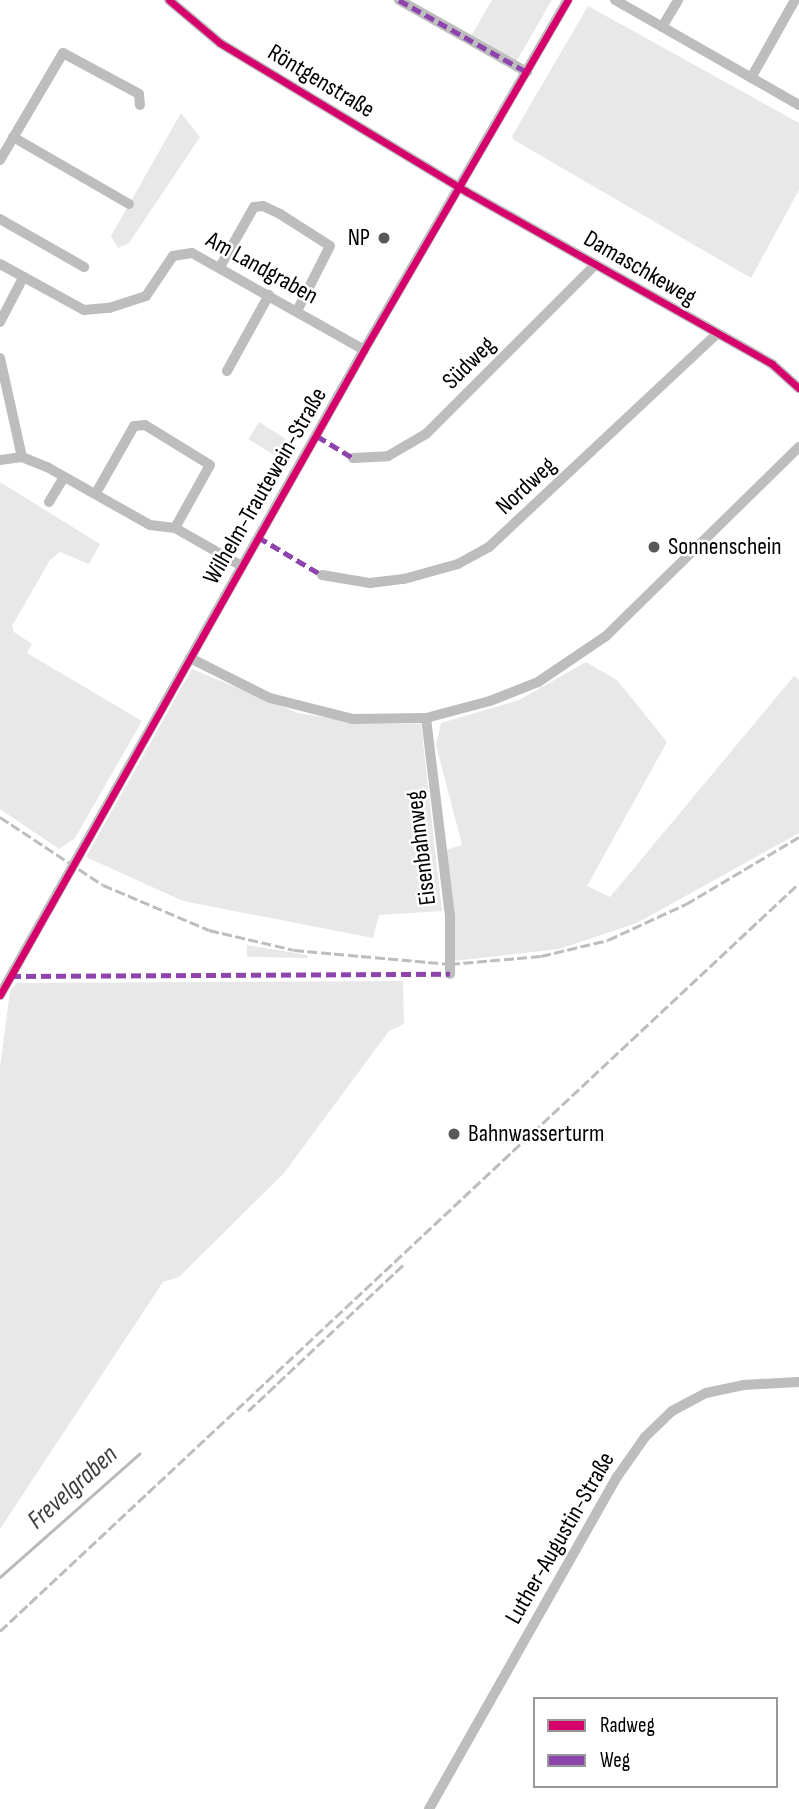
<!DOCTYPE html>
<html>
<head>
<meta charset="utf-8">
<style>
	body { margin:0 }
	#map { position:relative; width:799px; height:1809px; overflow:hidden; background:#fff; font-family:"Sofia Sans Condensed",sans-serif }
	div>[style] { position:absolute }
	.green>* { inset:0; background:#e8e8e8; transform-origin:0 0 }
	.stream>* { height:2.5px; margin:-1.25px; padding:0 1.25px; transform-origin:1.25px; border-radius:1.25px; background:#bababa }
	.minor>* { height:10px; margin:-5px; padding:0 5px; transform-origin:5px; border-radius:5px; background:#bdbdbd }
	.rail>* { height:2.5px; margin-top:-1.25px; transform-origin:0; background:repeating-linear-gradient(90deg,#bdbdbd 0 10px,transparent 0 13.5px) }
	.quiet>* { height:5px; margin-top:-2.5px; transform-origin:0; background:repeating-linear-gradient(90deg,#8e44ad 0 10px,transparent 0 15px) }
	.cycleway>* { height:7px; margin:-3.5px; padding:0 3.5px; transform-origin:3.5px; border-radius:3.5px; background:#d6006c }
	.dots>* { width:19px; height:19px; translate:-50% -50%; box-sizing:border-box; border:4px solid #fff; border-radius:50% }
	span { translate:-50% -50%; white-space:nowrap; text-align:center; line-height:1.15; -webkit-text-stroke:5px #fff; paint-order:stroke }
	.street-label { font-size:24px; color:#000 }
	.poi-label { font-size:24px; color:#000 }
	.right { translate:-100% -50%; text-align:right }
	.left { translate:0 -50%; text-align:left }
	.water-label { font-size:26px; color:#3d3d3d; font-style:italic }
	.legend { position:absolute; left:533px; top:1697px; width:245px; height:91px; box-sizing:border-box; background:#fff; border:2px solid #999; margin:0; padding:9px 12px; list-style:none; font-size:21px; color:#000 }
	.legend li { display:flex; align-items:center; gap:14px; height:35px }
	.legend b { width:35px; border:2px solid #999 }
</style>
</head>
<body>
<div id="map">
	<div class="green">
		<i style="clip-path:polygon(492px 0,552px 0,516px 62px,471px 36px)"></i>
		<i style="clip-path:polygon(588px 6px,799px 123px,799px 190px,751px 278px,514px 140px,512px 136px)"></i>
		<i style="clip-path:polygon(181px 113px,200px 137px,129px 243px,118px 248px,111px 236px)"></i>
		<i style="left:259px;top:422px;width:31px;height:20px;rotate:32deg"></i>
		<i style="clip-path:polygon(0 482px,100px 544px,89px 564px,60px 552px,50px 560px,12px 626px,14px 632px,32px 644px,27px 653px,142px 721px,75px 838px,59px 849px,0 809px)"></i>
		<i style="clip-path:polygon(586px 662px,617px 680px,667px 742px,587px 886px,610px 897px,794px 676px,799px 680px,799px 833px,637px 923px,559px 949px,454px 961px,446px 850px,462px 845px,436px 745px,441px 723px,519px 700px)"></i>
		<i style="clip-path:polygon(192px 669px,298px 713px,367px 724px,421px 724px,442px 911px,379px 915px,373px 938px,183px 901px,86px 857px)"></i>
		<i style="clip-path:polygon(247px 945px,307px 955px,308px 958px,247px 957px)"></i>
		<i style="clip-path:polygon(403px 981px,404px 1024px,389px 1031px,284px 1173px,179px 1277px,163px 1282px,0 1529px,0 1067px,10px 991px,17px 983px)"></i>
	</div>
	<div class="stream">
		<i style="left:0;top:1577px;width:186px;rotate:-41.5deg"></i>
	</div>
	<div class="minor">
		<i style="left:169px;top:0;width:67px;rotate:40.1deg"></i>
		<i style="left:220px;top:43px;width:288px;rotate:31.1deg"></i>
		<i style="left:467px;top:192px;width:350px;rotate:29.4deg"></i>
		<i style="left:772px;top:364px;width:36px;rotate:42deg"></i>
		<i style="left:399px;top:0;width:147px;rotate:29.4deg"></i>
		<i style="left:615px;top:0;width:212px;rotate:29.7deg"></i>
		<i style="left:662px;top:27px;width:31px;rotate:-59deg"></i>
		<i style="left:751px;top:78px;width:90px;rotate:-60.6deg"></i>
		<i style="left:13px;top:137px;width:134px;rotate:30deg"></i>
		<i style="left:0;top:160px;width:124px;rotate:-59.5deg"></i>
		<i style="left:63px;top:53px;width:86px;rotate:28.3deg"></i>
		<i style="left:139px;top:94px;width:11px;rotate:85deg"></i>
		<i style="left:0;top:219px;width:97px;rotate:29.7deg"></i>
		<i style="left:0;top:264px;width:96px;rotate:28.7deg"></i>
		<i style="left:84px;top:310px;width:25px;rotate:-5deg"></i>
		<i style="left:109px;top:308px;width:39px;rotate:-18deg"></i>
		<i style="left:146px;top:296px;width:48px;rotate:-56deg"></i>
		<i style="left:173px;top:256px;width:19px;rotate:-9deg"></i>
		<i style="left:192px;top:253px;width:197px;rotate:29.4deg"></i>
		<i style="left:220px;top:267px;width:69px;rotate:-60.5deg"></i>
		<i style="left:254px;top:207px;width:9px;rotate:-6deg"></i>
		<i style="left:263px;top:206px;width:19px;rotate:25deg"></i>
		<i style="left:280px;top:214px;width:59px;rotate:32.6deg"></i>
		<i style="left:330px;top:246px;width:73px;rotate:116.9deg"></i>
		<i style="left:0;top:322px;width:50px;rotate:-62.4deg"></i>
		<i style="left:0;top:358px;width:101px;rotate:77.5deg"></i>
		<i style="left:227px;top:371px;width:87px;rotate:-61.1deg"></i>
		<i style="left:353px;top:458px;width:35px;rotate:-3deg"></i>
		<i style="left:388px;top:456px;width:44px;rotate:-30.1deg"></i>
		<i style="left:426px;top:434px;width:239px;rotate:-45deg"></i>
		<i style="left:0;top:460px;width:22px;rotate:-8deg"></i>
		<i style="left:22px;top:457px;width:27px;rotate:22deg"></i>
		<i style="left:47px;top:467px;width:118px;rotate:29.4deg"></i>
		<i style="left:150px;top:525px;width:25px;rotate:7deg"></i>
		<i style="left:175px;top:528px;width:77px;rotate:29.6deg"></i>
		<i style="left:96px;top:493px;width:77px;rotate:-60.4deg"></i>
		<i style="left:134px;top:426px;width:11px;rotate:-5deg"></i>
		<i style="left:145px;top:425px;width:76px;rotate:31.6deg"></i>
		<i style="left:210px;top:465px;width:72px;rotate:119.1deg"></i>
		<i style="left:49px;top:502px;width:29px;rotate:-59deg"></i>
		<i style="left:322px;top:575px;width:49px;rotate:9.5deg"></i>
		<i style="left:370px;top:583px;width:34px;rotate:-7deg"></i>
		<i style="left:404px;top:579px;width:56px;rotate:-15.5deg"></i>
		<i style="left:458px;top:564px;width:35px;rotate:-29deg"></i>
		<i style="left:489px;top:547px;width:312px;rotate:-43.1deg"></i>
		<i style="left:190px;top:658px;width:89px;rotate:26.6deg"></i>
		<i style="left:270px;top:698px;width:86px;rotate:14.2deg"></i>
		<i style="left:353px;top:719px;width:73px;rotate:-0.8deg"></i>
		<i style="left:426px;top:718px;width:66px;rotate:-14.9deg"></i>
		<i style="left:490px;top:701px;width:52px;rotate:-21.6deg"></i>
		<i style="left:538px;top:682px;width:82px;rotate:-34.1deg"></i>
		<i style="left:606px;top:636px;width:270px;rotate:-44.4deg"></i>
		<i style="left:426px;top:718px;width:199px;rotate:83.1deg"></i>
		<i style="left:450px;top:916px;width:58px;rotate:90deg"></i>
		<i style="left:0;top:995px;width:741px;rotate:-60.56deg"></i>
		<i style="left:364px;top:350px;width:405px;rotate:-59.8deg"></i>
		<i style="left:429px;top:1809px;width:382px;rotate:-60.5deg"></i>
		<i style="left:617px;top:1477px;width:49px;rotate:-55deg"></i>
		<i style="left:645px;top:1437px;width:37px;rotate:-44deg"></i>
		<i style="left:672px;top:1411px;width:38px;rotate:-28deg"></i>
		<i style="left:706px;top:1393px;width:38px;rotate:-12deg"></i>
		<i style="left:743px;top:1385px;width:56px;rotate:-3.1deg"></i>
	</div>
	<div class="rail">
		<i style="left:0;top:817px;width:123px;rotate:33.4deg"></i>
		<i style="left:103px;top:885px;width:115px;rotate:23deg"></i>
		<i style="left:209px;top:930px;width:87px;rotate:13.2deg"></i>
		<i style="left:294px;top:950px;width:157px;rotate:5.1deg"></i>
		<i style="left:450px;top:964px;width:91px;rotate:-5deg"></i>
		<i style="left:541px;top:956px;width:69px;rotate:-13.4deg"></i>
		<i style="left:608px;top:940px;width:86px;rotate:-24.8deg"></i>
		<i style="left:686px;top:904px;width:131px;rotate:-30.7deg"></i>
		<i style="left:248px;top:1411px;width:213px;rotate:-43.3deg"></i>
		<i style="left:0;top:1631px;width:1094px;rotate:-43.11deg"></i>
	</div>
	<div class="quiet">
		<i style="left:399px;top:0;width:147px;rotate:29.4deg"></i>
		<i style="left:317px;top:436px;width:42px;rotate:31.4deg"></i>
		<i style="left:258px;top:537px;width:74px;rotate:30.7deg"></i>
		<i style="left:11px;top:976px;width:439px;rotate:-0.3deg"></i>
	</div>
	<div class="cycleway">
		<i style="left:169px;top:0;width:67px;rotate:40.1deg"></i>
		<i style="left:220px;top:43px;width:288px;rotate:31.1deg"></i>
		<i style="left:467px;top:192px;width:350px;rotate:29.4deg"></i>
		<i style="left:772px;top:364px;width:36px;rotate:42deg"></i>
		<i style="left:0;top:995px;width:741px;rotate:-60.56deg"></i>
		<i style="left:364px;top:350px;width:405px;rotate:-59.8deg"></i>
	</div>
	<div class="dots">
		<i style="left:384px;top:238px;background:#595959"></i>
		<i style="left:654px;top:547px;background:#595959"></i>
		<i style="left:454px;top:1134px;background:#595959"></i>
	</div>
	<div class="street-label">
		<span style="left:321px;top:81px;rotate:31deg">Röntgenstraße</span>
		<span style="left:262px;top:268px;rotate:29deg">Am Landgraben</span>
		<span style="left:640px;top:268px;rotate:30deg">Damaschkeweg</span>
		<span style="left:469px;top:363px;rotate:-45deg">Südweg</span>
		<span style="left:265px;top:486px;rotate:-60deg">Wilhelm-Trautewein-Straße</span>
		<span style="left:526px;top:486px;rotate:-43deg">Nordweg</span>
		<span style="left:421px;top:848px;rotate:-97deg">Eisenbahnweg</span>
		<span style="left:560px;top:1538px;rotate:-60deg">Luther-Augustin-Straße</span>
	</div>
	<div class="poi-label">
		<span class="right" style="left:370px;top:238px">NP</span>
		<span class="left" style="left:668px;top:547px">Sonnenschein</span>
		<span class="left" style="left:468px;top:1134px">Bahnwasserturm</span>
	</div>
	<div class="water-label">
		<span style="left:73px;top:1488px;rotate:-42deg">Frevelgraben</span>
	</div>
	<ul class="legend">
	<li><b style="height:9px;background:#d6006c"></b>Radweg</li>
	<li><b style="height:9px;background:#8e44ad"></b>Weg</li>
	</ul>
</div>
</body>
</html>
